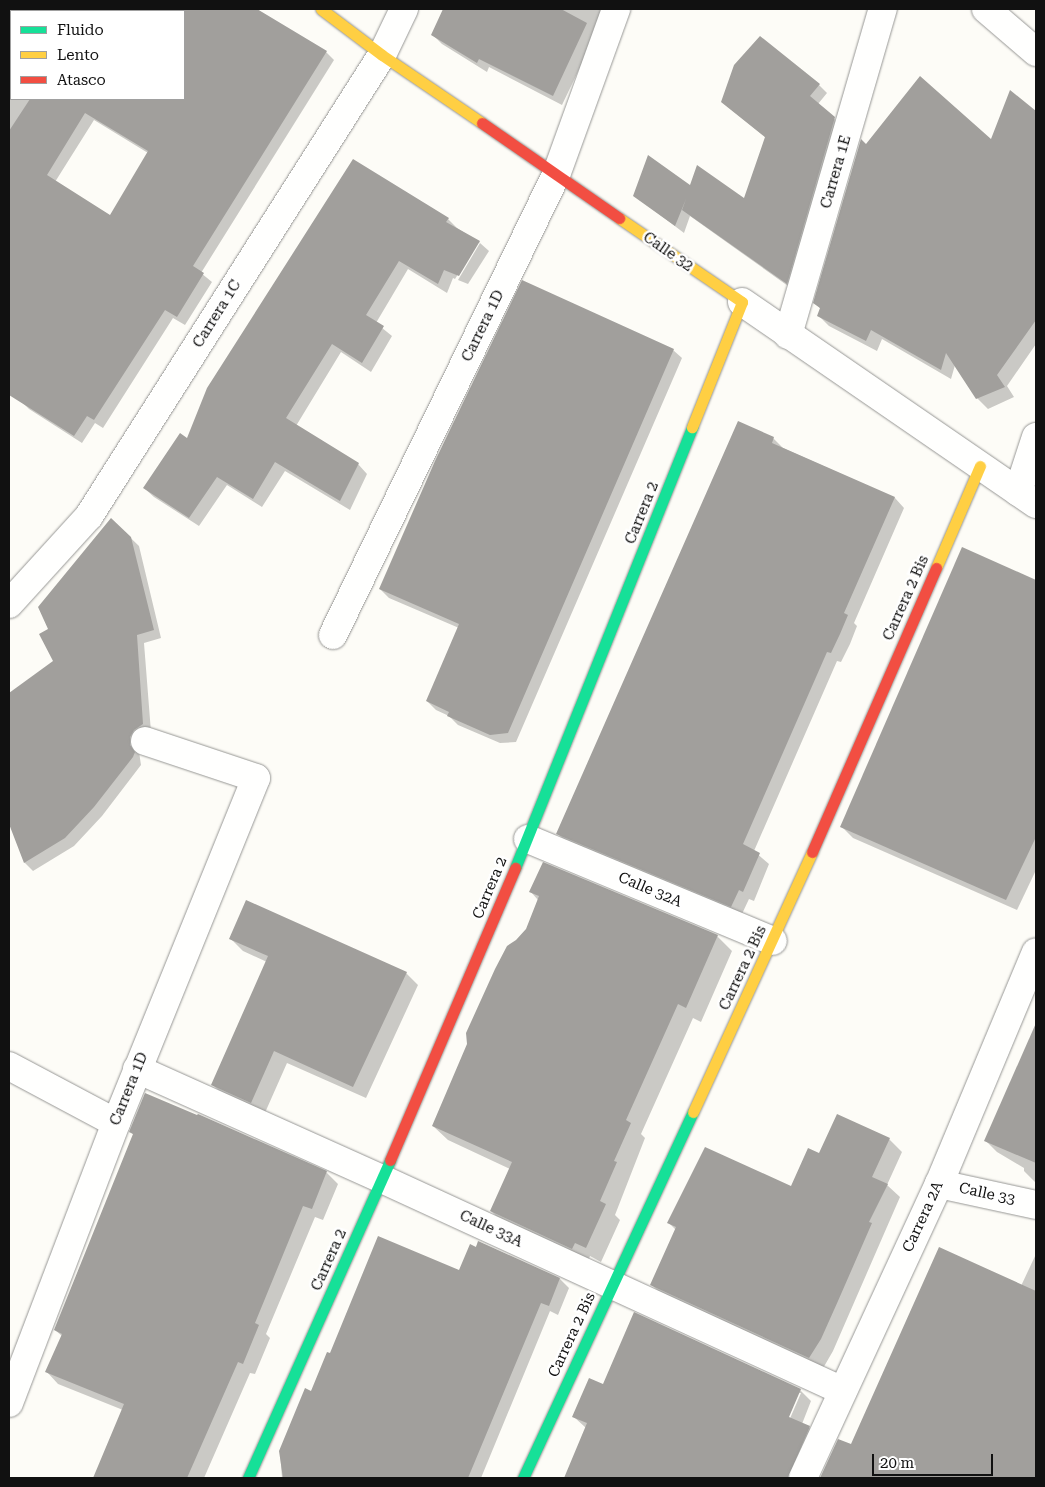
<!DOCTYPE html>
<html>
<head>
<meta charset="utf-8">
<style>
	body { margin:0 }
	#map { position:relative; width:1045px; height:1487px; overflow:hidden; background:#fdfcf7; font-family:"Roboto Serif",serif }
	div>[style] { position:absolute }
	.shadow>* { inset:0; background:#0003 }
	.building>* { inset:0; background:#a19f9c }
	.roads { filter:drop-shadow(0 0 1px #979795) drop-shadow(0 0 1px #979795) }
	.street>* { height:28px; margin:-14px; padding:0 14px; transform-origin:14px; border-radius:14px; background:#fffffe }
	.fast>* { height:11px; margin:-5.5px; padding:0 5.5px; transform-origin:5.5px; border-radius:5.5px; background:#16e098 }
	.slow>* { height:11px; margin:-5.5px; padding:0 5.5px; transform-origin:5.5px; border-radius:5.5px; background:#ffcf43 }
	.jam>* { height:11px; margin:-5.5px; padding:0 5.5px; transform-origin:5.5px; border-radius:5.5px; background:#f24e42 }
	span { translate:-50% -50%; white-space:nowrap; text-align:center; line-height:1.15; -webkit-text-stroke:5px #fff; paint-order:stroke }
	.street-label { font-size:15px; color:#111 }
	.frame { position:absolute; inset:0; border:10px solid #111; pointer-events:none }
	.legend { position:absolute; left:10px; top:10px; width:175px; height:90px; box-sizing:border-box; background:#fff; border:1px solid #a0a0a0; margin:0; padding:6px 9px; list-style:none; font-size:15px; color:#111 }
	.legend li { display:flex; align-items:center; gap:10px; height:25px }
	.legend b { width:25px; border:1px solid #a0a0a0 }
	.scale { position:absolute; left:872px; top:1454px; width:121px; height:22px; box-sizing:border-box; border:2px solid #111; border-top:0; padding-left:6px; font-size:15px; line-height:18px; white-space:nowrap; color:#111; -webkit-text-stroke:4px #fff; paint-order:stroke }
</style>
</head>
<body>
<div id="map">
	<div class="shadow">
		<i style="clip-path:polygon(evenodd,88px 9px,256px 9px,326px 52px,334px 60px,201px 273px,212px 282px,185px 325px,173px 318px,103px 428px,95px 423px,82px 443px,29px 409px,21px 401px,26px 393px,9px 381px,9px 100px,11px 96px,11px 99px,184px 99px,184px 11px,86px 11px,88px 9px,94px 120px,148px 153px,111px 216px,55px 182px,94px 120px)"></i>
		<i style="clip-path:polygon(445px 9px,611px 9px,605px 15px,562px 105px,489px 67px,487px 72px,442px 44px,433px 35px)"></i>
		<i style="clip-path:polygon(819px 85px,827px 93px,818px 104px,843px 127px,795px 291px,690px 216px,684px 233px,635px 196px,691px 187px,744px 200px,766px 138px,722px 102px)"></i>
		<i style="clip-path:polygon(1011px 92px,1036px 113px,1036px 344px,1007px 386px,1014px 397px,988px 409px,977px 398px,955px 365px,951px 379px,882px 339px,877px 351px,829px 326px,819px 316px,821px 309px,815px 303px,866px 145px,992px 141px)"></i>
		<i style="clip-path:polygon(448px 219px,457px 228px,480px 243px,478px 243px,455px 279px,453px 278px,447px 293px,408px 269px,376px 323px,392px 336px,371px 372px,341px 352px,296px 426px,358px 464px,367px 474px,350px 510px,285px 471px,262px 507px,227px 485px,199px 526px,154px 497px,144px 488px,188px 440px)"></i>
		<i style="clip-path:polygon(480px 243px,489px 251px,468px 284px,458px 280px)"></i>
		<i style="clip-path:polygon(673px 350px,682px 358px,516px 742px,500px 743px,458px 725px,449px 716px,436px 710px,427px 701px,459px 628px,389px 598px,380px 589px)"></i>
		<i style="clip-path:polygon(773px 438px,783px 448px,895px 498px,904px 508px,854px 623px,857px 626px,850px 644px,841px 662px,837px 661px,754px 851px,769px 864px,754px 901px,749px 899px,741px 916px,567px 843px,557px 833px)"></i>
		<i style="clip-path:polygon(111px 519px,139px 546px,161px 638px,144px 643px,151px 732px,138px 745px,141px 765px,102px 816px,74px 846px,33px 871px,25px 863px,9px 821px,9px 695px,54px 662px,50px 630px)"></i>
		<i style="clip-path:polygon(962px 549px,1036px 582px,1036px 870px,1017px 910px,853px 838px,842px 827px)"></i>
		<i style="clip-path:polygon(531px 892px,717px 936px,732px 951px,701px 1022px,693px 1018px,641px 1134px,645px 1138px,615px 1215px,620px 1220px,601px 1262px,590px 1256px,587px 1263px,506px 1226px,491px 1211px,510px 1169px,448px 1140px,433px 1126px,517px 941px,527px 929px,538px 900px)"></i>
		<i style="clip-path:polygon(230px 938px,406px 973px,418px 985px,366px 1098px,287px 1063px,264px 1115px,225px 1097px,213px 1085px,267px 962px,243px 951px)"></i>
		<i style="clip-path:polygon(1015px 1075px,1036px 1085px,1036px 1183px,1024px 1171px,1024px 1168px,997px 1152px,986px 1141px)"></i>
		<i style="clip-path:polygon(131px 1132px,326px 1172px,338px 1184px,323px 1220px,315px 1217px,266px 1334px,270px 1338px,255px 1374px,250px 1373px,204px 1478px,94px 1478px,123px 1410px,58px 1384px,47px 1372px,62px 1336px,55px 1330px,134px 1135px)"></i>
		<i style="clip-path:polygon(889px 1139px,902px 1152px,887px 1185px,900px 1197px,833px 1351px,822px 1370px,664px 1297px,652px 1285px,676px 1230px,669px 1223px,792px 1187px,820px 1154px)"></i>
		<i style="clip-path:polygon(479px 1242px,560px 1279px,569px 1288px,558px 1315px,550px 1311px,481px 1478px,282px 1478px,280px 1452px,330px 1355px,460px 1271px)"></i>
		<i style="clip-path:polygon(1036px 1254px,1036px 1478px,825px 1478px,822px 1476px,851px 1446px,1021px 1286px)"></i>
		<i style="clip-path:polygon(evenodd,604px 1386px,800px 1390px,811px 1401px,802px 1424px,809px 1427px,820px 1438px,803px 1474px,784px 1466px,779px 1478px,565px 1478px,586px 1428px,574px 1417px,604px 1386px,798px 1393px,801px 1393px,788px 1423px,786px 1422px,798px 1393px)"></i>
	</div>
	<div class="building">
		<i style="clip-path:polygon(evenodd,184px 9px,257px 9px,327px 51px,193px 266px,204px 273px,177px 317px,165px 310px,94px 420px,87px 416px,74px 436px,9px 395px,9px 131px,30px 99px,184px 99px,184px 9px,85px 113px,148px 151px,110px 215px,47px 175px,85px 113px)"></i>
		<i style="clip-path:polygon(443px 9px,561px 9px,587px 23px,553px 96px,479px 59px,477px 63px,431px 35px)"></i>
		<i style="clip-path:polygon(760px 36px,820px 84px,810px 96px,835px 117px,787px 284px,682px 210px,686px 199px,675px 226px,633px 196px,648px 155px,690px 185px,697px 165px,744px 198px,765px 137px,721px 102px,734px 65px)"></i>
		<i style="clip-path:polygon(920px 76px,991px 139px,1010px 90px,1036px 111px,1036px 320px,997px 375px,1005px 387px,976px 399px,946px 353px,941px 370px,871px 330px,866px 341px,817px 316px,820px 308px,813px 303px,861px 139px,866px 144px)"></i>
		<i style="clip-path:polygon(353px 159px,449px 218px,446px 222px,480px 241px,459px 276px,444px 270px,438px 284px,399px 261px,366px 315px,384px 326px,362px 363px,332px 344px,286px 418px,359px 463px,340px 501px,275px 462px,253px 499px,217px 477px,189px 518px,143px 488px,180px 433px,187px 438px,207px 388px)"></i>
		<i style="clip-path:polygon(522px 280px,674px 349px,508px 733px,490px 735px,447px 716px,449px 712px,426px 701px,459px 624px,379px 589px,435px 461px)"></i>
		<i style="clip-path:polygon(738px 421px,774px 437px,772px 443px,895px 497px,844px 613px,848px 615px,840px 634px,831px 653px,827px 652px,743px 844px,760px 853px,743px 892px,739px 890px,731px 907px,556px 834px)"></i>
		<i style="clip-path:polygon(111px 518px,131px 537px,154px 630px,137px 635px,143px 724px,134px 730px,130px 737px,130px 745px,135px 752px,133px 757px,94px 807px,65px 838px,24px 863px,9px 824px,9px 693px,53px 661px,39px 634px,48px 629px,38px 607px)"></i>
		<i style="clip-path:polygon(962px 547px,1036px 580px,1036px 837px,1006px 900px,840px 827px)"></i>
		<i style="clip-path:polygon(543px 862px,718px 935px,686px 1008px,678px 1004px,626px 1120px,631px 1123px,614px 1161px,617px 1162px,600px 1201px,606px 1204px,586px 1248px,575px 1243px,572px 1249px,490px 1211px,512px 1162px,432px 1126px,467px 1044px,466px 1033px,495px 969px,507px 946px,516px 940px,526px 929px,539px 896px,529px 892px)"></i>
		<i style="clip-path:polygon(246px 900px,407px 972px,353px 1087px,274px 1051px,251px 1103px,211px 1085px,268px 956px,229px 939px)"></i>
		<i style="clip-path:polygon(1036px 1023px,1036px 1163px,984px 1141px)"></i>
		<i style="clip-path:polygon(145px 1093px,197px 1115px,198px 1114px,327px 1171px,312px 1209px,303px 1206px,255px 1323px,259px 1325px,243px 1364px,238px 1362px,187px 1478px,93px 1478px,124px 1404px,45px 1372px,62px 1334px,54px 1330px,133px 1134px,129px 1132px)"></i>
		<i style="clip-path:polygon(837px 1114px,890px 1138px,872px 1177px,888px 1184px,869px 1222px,872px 1223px,838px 1301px,821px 1339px,809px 1358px,650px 1285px,676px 1227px,667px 1223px,705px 1147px,791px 1186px,808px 1148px,819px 1153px)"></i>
		<i style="clip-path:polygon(378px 1236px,459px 1270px,470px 1244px,476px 1247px,478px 1241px,560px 1278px,549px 1306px,541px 1303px,468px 1478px,283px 1478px,279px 1451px,305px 1388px,311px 1391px,327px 1352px,330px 1353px)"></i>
		<i style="clip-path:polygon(939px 1247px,1036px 1291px,1036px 1478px,820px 1478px,838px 1439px,851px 1444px)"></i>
		<i style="clip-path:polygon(634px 1312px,801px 1389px,789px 1417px,810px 1426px,788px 1478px,564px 1478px,587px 1423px,572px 1417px,589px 1378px,603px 1384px)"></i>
	</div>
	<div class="roads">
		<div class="street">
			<i style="left:986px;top:9px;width:66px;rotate:40.7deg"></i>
			<i style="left:47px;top:11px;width:2px;rotate:-63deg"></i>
			<i style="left:9px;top:68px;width:4px;rotate:-56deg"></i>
			<i style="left:742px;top:302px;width:357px;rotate:34.5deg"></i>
			<i style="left:788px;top:335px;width:340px;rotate:-73.8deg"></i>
			<i style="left:1018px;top:492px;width:58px;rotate:-71.9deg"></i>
			<i style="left:9px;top:604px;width:119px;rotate:-47.7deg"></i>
			<i style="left:89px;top:516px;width:546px;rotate:-57.56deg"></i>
			<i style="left:382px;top:55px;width:51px;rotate:-64.4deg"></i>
			<i style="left:333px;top:635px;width:511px;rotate:-64.14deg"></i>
			<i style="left:556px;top:175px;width:177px;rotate:-70.1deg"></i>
			<i style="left:528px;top:839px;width:265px;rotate:22.6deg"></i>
			<i style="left:9px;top:1066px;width:121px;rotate:28deg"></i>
			<i style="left:137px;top:1069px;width:269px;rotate:24.2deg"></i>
			<i style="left:382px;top:1179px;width:507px;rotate:24.7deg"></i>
			<i style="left:939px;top:1184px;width:99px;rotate:12.2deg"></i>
			<i style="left:9px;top:1403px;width:300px;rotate:-69.1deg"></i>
			<i style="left:116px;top:1123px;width:372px;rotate:-67.9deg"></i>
			<i style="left:256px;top:778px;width:117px;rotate:-161.6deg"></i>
			<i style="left:803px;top:1478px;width:324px;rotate:-65.2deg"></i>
			<i style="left:939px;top:1184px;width:251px;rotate:-67.3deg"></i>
		</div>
		<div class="fast">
			<i style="left:515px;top:868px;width:475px;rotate:-68.1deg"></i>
			<i style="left:248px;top:1478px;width:348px;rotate:-65.9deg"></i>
			<i style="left:523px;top:1478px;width:404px;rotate:-65.1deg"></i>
		</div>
		<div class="slow">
			<i style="left:321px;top:9px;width:76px;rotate:37deg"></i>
			<i style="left:382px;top:55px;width:121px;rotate:34.2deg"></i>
			<i style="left:619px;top:218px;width:149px;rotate:34.3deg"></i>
			<i style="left:742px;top:302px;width:135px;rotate:111.8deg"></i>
			<i style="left:936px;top:568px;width:111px;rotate:-66.7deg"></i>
			<i style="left:693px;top:1112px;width:286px;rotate:-65.4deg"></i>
		</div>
		<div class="jam">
			<i style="left:482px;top:123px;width:167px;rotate:34.7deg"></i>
			<i style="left:812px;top:852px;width:310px;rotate:-66.4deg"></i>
			<i style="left:390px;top:1160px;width:318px;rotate:-66.8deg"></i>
		</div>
	</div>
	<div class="street-label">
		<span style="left:836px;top:172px;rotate:-74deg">Carrera 1E</span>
		<span style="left:668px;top:252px;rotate:35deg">Calle 32</span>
		<span style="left:217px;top:314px;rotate:-58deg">Carrera 1C</span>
		<span style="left:483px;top:326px;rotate:-64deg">Carrera 1D</span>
		<span style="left:642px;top:513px;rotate:-68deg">Carrera 2</span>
		<span style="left:906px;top:598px;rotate:-66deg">Carrera 2 Bis</span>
		<span style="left:490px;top:888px;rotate:-67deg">Carrera 2</span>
		<span style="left:650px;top:890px;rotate:23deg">Calle 32A</span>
		<span style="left:743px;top:968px;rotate:-65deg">Carrera 2 Bis</span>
		<span style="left:129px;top:1089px;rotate:-68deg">Carrera 1D</span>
		<span style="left:987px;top:1194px;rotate:12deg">Calle 33</span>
		<span style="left:923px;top:1217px;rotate:-65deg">Carrera 2A</span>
		<span style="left:491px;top:1229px;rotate:25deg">Calle 33A</span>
		<span style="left:329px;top:1260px;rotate:-66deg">Carrera 2</span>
		<span style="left:572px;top:1335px;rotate:-65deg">Carrera 2 Bis</span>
	</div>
	<div class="frame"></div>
	<ul class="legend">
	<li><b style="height:6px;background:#16e098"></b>Fluido</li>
	<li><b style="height:6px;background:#ffcf43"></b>Lento</li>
	<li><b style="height:6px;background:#f24e42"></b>Atasco</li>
	</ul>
	<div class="scale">20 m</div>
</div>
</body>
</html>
